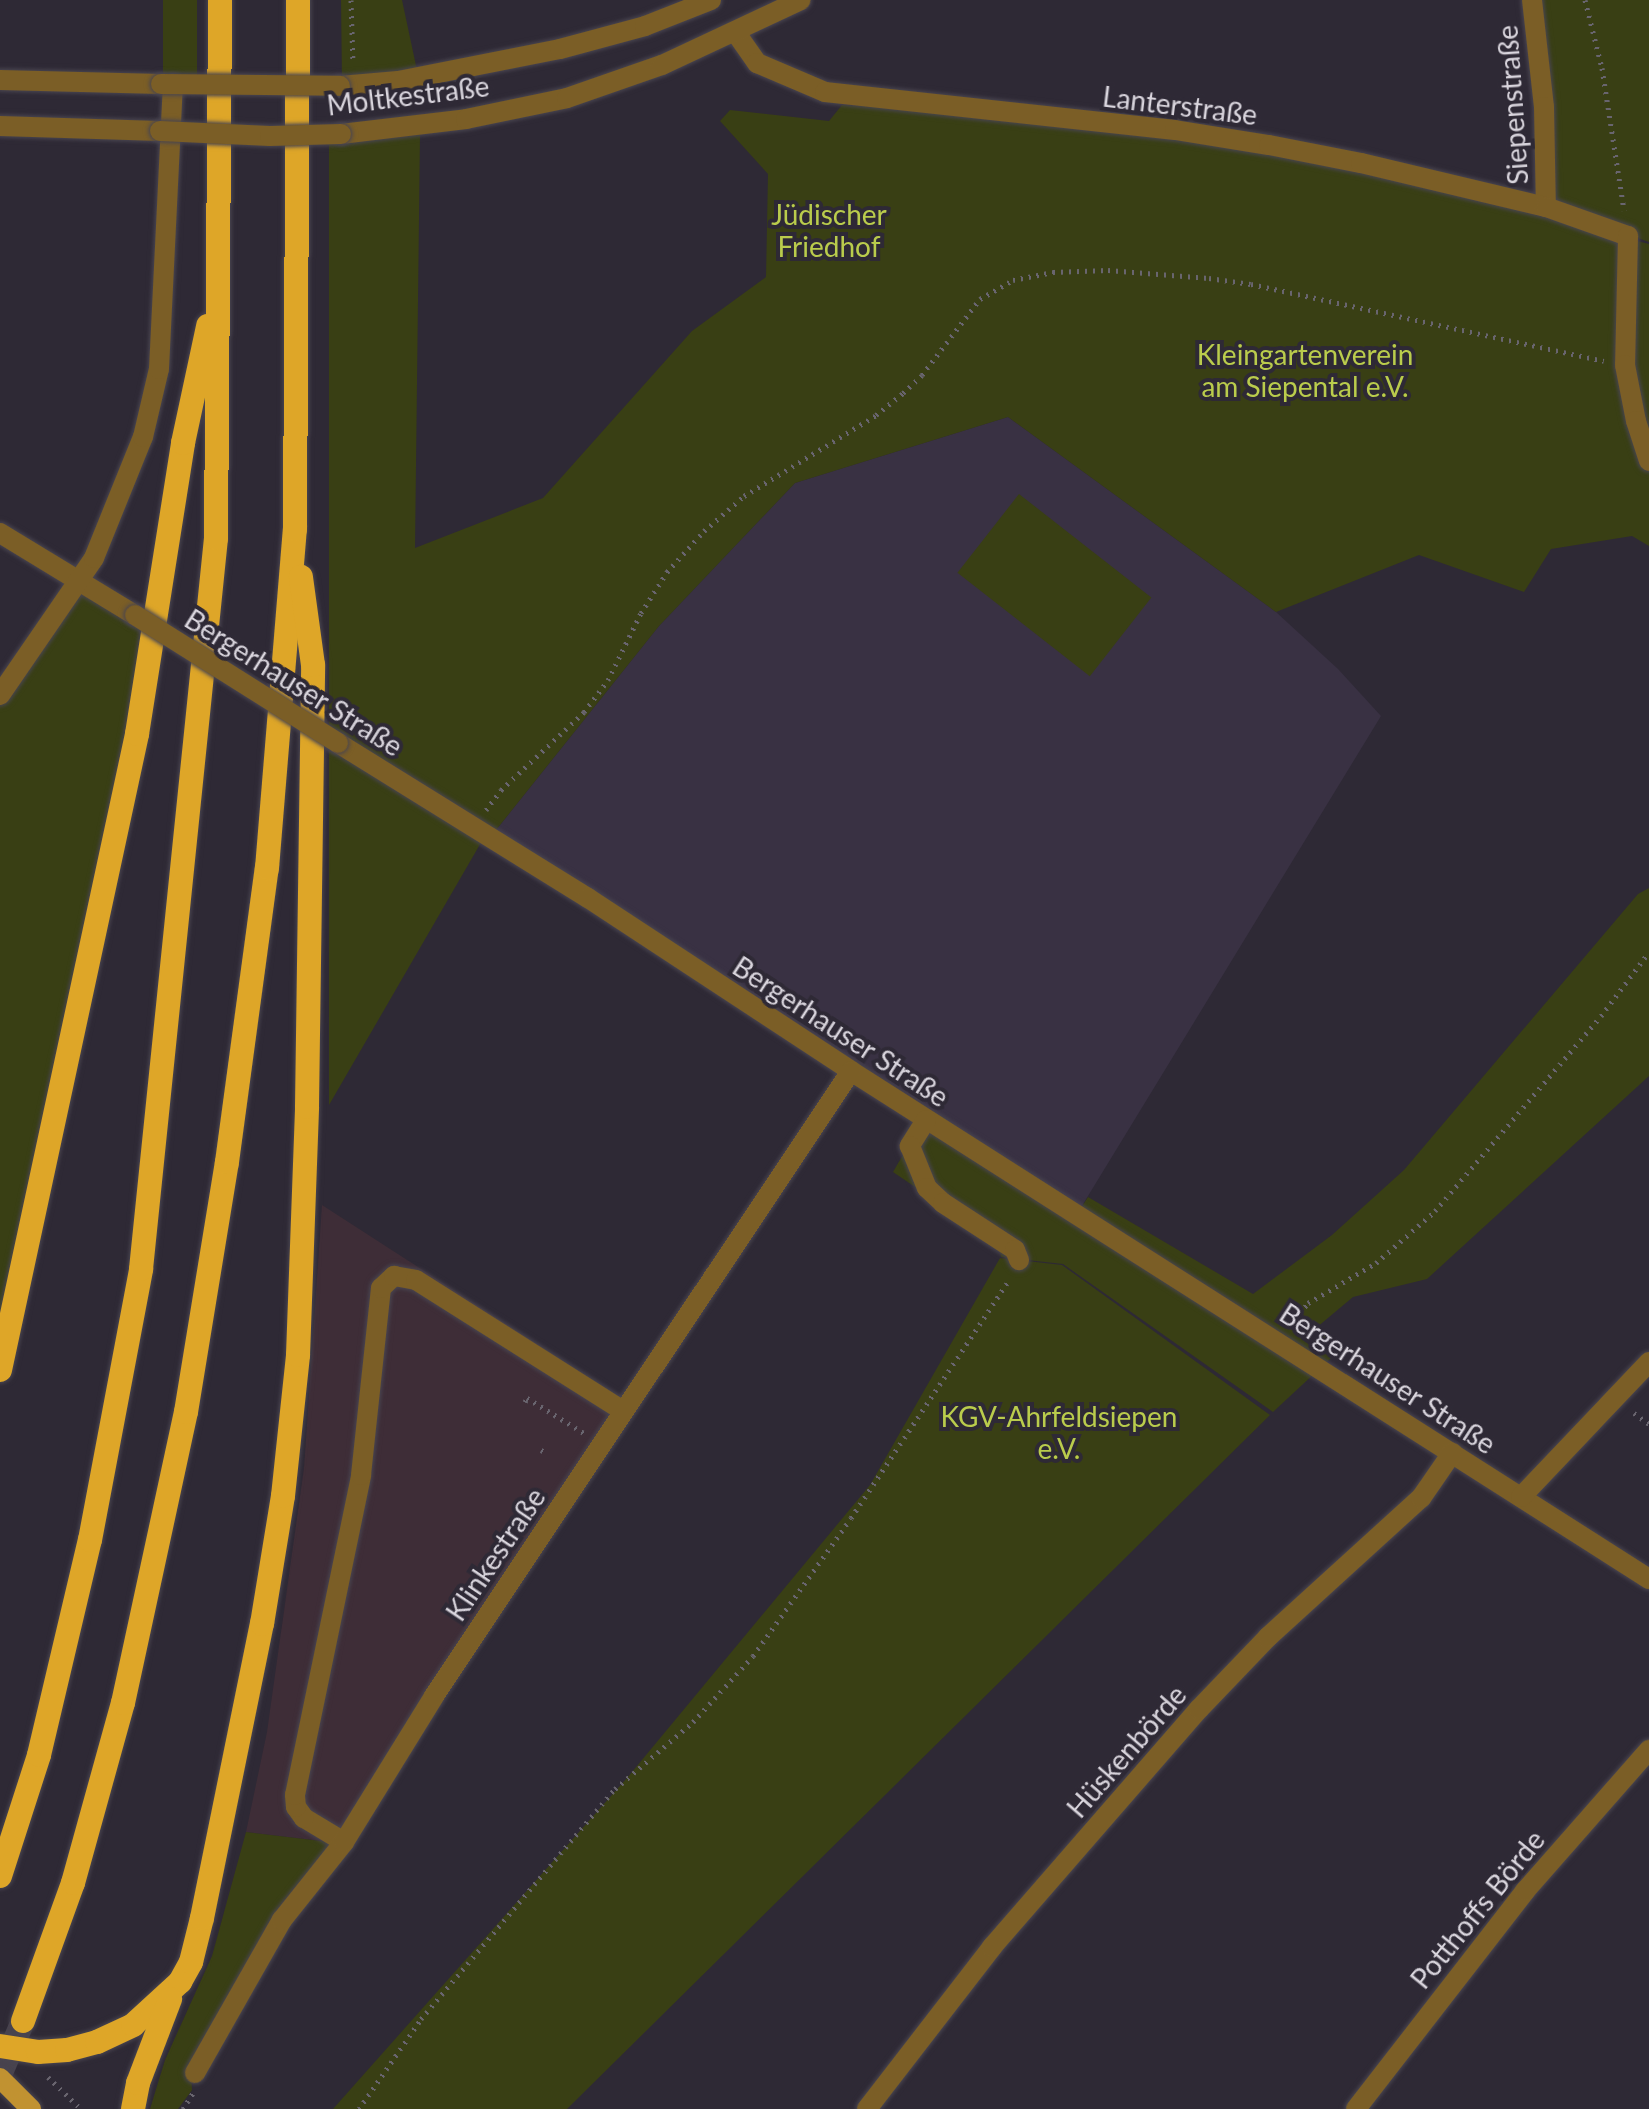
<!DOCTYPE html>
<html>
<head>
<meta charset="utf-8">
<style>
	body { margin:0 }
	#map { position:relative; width:1649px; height:2109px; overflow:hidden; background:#2e2935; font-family:Lato,sans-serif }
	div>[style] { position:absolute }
	.commercial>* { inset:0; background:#3e2d37 }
	.built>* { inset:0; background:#393143 }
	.green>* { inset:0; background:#393f14; transform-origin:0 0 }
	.highway-tunnel>* { height:24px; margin-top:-12px; transform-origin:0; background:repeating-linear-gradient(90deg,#48434e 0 24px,transparent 0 36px) }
	.path>* { height:5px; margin-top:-2.5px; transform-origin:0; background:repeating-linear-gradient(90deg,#69656f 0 2px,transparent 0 8px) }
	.roads { filter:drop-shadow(0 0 2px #494550) drop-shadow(0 0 2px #494550) }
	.minor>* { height:20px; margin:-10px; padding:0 10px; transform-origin:10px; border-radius:10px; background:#7b5e26 }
	.major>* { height:20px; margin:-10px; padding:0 10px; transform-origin:10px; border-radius:10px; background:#c19231 }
	.highway>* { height:24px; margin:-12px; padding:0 12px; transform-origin:12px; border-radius:12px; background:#dea628 }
	.bridges { filter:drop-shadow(0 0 2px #494550) drop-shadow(0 0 2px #494550) }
	.minor-bridge>* { height:20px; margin:-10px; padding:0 10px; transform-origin:10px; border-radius:10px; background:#7b5e26 }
	span { translate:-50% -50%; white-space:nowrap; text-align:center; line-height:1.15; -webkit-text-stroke:8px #2e2935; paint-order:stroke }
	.street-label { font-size:28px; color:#d9d5dd }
	.park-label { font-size:28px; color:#bacc4c }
</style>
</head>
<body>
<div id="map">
	<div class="commercial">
		<i style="clip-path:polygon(322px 1205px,627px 1402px,338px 1843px,246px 1832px,267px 1732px,304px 1468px)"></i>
	</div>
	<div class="built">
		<i style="clip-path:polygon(1008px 417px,1276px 612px,1338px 669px,1381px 716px,1077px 1214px,496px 830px,659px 626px,795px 483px)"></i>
	</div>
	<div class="green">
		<i style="left:163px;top:0;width:34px;height:82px"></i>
		<i style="clip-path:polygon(341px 0,402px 0,418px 75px,342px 83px)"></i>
		<i style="clip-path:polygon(1533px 0,1649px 0,1649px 242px,1548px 206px)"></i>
		<i style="clip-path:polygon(842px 105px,1001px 113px,1266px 146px,1649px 244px,1649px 546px,1632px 536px,1551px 549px,1524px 592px,1419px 555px,1276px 612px,1008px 417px,795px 483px,659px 626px,496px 830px,454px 803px,450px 809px,486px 834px,329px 1105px,329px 144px,420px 135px,415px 548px,543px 498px,692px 331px,766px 277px,768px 174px,720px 121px,730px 110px,829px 121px)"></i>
		<i style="left:1019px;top:494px;width:168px;height:100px;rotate:38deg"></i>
		<i style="clip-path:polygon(80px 582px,151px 627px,0 1343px,0 700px)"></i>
		<i style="clip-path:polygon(1649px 888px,1649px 1076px,1427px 1279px,1353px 1297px,1316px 1328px,1344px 1346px,1273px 1412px,1063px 1264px,1001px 1257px,998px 1243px,893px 1172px,923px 1120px,1076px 1216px,1088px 1197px,1253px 1294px,1332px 1235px,1404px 1170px,1638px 894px)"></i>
		<i style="clip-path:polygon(1000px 1258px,1062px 1265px,1270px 1415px,567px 2109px,333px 2109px,627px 1778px,870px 1485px)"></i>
		<i style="clip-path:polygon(246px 1832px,338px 1843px,191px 2072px,192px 2090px,178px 2109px,150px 2109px,165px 2060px,212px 1956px)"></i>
	</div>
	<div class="highway-tunnel">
		<i style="left:0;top:2075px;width:59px;rotate:-66.9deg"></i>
	</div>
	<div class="path">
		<i style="left:351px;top:0;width:62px;rotate:88.2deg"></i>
		<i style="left:1585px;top:0;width:70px;rotate:76deg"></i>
		<i style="left:1602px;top:68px;width:144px;rotate:81.2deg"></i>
		<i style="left:486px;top:810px;width:25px;rotate:-53deg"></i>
		<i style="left:501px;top:790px;width:114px;rotate:-43.2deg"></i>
		<i style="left:584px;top:712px;width:40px;rotate:-53deg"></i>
		<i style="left:608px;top:680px;width:75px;rotate:-63.8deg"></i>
		<i style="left:641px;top:613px;width:49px;rotate:-57.6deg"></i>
		<i style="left:667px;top:572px;width:55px;rotate:-47.9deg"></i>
		<i style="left:704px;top:531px;width:53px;rotate:-41.2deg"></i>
		<i style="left:744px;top:496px;width:155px;rotate:-31.5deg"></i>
		<i style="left:876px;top:415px;width:35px;rotate:-39deg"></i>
		<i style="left:903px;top:393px;width:26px;rotate:-43deg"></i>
		<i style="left:922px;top:375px;width:96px;rotate:-52.7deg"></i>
		<i style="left:980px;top:299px;width:38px;rotate:-30deg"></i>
		<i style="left:1013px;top:280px;width:41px;rotate:-11.3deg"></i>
		<i style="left:1053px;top:272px;width:55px;rotate:-2.1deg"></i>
		<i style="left:1108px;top:270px;width:101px;rotate:4.5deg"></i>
		<i style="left:1209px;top:278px;width:42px;rotate:8.1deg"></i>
		<i style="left:1251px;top:284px;width:361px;rotate:12.3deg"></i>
		<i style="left:1289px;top:1325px;width:29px;rotate:-49deg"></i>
		<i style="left:1308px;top:1303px;width:79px;rotate:-30.5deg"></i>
		<i style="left:1376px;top:1263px;width:79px;rotate:-41.4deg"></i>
		<i style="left:1435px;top:1211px;width:256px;rotate:-49.6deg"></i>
		<i style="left:1601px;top:1016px;width:80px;rotate:-53.1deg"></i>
		<i style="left:525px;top:1402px;width:4px;rotate:-63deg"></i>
		<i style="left:527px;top:1398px;width:67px;rotate:31.6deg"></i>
		<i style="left:1634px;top:1413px;width:19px;rotate:36deg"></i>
		<i style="left:541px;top:1450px;width:7px;rotate:27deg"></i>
		<i style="left:48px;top:2077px;width:46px;rotate:44.1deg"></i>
		<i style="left:183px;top:2109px;width:19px;rotate:-58deg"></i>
		<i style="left:359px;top:2109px;width:109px;rotate:-55.4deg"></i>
		<i style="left:421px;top:2019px;width:301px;rotate:-49.9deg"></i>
		<i style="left:615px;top:1789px;width:103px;rotate:-40.7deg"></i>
		<i style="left:693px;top:1722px;width:89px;rotate:-47.7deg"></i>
		<i style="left:753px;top:1656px;width:169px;rotate:-54.6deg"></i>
		<i style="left:851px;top:1518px;width:287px;rotate:-56.4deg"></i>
	</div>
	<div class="roads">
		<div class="minor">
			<i style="left:1532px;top:0;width:108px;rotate:83.6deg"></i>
			<i style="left:1544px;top:107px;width:100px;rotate:88.9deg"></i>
			<i style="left:736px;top:33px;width:37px;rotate:55deg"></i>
			<i style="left:757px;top:63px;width:74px;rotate:23.1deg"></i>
			<i style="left:825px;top:92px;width:352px;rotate:6.2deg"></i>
			<i style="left:1175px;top:130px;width:95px;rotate:9.1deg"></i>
			<i style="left:1269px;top:145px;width:94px;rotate:11.1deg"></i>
			<i style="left:1361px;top:163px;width:190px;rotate:13.4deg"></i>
			<i style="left:1546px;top:207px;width:87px;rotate:19.5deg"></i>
			<i style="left:1628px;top:236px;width:129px;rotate:91.3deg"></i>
			<i style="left:1625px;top:365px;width:57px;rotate:78.9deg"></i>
			<i style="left:1636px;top:421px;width:42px;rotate:72deg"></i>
			<i style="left:0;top:80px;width:161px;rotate:1.4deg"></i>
			<i style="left:340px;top:86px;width:58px;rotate:-4.9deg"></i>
			<i style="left:398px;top:81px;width:165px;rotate:-11.2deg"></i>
			<i style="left:560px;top:49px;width:88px;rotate:-15.1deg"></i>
			<i style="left:645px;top:26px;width:71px;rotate:-21.5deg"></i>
			<i style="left:0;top:126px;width:160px;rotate:1.8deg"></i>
			<i style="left:341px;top:134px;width:126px;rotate:-6.8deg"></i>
			<i style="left:466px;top:119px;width:103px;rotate:-11.7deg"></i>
			<i style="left:567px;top:98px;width:101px;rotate:-19.2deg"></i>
			<i style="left:662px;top:65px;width:153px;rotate:-25.1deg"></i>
			<i style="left:0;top:533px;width:158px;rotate:31.3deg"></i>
			<i style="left:0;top:695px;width:166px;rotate:-55.5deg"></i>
			<i style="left:94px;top:558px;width:131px;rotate:-68deg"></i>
			<i style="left:143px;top:437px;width:70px;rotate:-76.8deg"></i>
			<i style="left:159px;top:369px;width:285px;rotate:-87.2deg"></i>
			<i style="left:338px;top:743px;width:294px;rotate:31.8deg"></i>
			<i style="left:588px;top:898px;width:315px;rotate:33.3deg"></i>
			<i style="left:851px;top:1071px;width:946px;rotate:32.48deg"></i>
			<i style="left:926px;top:1120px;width:31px;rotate:122deg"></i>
			<i style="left:910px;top:1146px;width:45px;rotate:68deg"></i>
			<i style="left:927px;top:1188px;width:22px;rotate:43deg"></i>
			<i style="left:943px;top:1203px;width:86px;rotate:33.1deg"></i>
			<i style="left:1015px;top:1250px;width:11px;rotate:68deg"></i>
			<i style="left:1521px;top:1497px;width:186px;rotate:-46.5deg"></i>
			<i style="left:344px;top:1842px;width:47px;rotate:-149deg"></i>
			<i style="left:304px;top:1818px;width:14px;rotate:-126deg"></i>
			<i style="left:296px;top:1807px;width:12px;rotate:-95deg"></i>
			<i style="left:295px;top:1795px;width:327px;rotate:-78.3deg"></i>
			<i style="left:361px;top:1475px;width:188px;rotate:-83.9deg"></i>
			<i style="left:381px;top:1288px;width:18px;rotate:-43deg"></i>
			<i style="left:394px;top:1276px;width:22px;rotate:10deg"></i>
			<i style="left:416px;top:1280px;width:245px;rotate:32.3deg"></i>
			<i style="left:195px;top:2073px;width:176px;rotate:-60.4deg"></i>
			<i style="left:282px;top:1920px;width:100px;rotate:-51.5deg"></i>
			<i style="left:344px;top:1842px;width:172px;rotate:-58.3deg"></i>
			<i style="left:434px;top:1696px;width:751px;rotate:-56.29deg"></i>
			<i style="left:867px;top:2109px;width:205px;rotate:-52.3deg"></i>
			<i style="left:992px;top:1947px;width:315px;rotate:-49deg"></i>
			<i style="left:1199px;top:1709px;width:100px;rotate:-46.2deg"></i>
			<i style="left:1268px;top:1637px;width:207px;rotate:-42.3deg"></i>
			<i style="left:1421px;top:1498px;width:55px;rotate:-55.4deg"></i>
			<i style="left:1356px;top:2109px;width:276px;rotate:-52.2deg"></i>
			<i style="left:1525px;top:1891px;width:188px;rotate:-48.7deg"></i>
		</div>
		<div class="major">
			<i style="left:0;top:2078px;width:44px;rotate:45deg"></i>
		</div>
		<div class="highway">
			<i style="left:0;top:1370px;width:651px;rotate:-77.84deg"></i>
			<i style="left:137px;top:734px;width:295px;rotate:-81deg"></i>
			<i style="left:183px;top:443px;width:120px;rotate:-77.9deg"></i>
			<i style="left:0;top:1876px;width:127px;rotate:-72.1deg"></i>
			<i style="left:39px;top:1755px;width:221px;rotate:-76.7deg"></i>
			<i style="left:90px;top:1540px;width:276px;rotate:-79.3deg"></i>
			<i style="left:141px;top:1269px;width:735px;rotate:-84.14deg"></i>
			<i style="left:216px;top:538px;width:538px;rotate:-89.57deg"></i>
			<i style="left:23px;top:2021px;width:147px;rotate:-70.1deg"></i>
			<i style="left:73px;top:1883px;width:187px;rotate:-74.5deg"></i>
			<i style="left:123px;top:1703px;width:298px;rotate:-77.8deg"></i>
			<i style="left:186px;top:1412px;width:253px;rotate:-80.7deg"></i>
			<i style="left:227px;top:1162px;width:297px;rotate:-82.3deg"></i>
			<i style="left:267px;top:868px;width:340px;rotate:-85.3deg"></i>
			<i style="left:295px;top:529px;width:529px;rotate:-89.68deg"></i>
			<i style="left:0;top:2046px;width:38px;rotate:9deg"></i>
			<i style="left:38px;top:2052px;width:29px;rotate:-4deg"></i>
			<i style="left:67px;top:2050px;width:31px;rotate:-15deg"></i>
			<i style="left:97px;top:2042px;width:40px;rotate:-25deg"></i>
			<i style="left:133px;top:2025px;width:64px;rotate:-42.5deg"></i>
			<i style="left:180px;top:1982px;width:23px;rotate:-61deg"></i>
			<i style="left:191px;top:1962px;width:45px;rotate:-76deg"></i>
			<i style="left:202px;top:1918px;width:300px;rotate:-78.5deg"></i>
			<i style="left:262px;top:1624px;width:130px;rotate:-80.7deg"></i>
			<i style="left:283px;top:1496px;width:142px;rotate:-83.9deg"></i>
			<i style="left:298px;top:1355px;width:248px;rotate:-87.9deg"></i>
			<i style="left:307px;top:1107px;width:442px;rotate:-89.2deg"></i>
			<i style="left:313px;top:665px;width:89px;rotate:-97.8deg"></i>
			<i style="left:133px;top:2109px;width:26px;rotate:-79deg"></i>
			<i style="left:138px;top:2083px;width:90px;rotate:-69.1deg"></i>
		</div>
	</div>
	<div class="bridges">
		<div class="minor-bridge">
			<i style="left:161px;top:84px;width:179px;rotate:0.6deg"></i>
			<i style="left:160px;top:131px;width:110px;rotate:2.6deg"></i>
			<i style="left:270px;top:136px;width:71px;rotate:-1.6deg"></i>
			<i style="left:135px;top:615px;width:240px;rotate:32.2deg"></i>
		</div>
	</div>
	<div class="street-label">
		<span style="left:408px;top:95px;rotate:-7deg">Moltkestraße</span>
		<span style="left:1180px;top:105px;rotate:7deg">Lanterstraße</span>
		<span style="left:1512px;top:105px;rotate:-94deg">Siepenstraße</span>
		<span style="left:294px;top:682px;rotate:32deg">Bergerhauser Straße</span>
		<span style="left:841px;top:1031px;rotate:33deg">Bergerhauser Straße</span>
		<span style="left:1388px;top:1378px;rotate:33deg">Bergerhauser Straße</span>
		<span style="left:495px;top:1554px;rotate:-56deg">Klinkestraße</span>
		<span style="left:1126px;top:1751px;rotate:-49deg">Hüskenbörde</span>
		<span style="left:1477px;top:1909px;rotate:-51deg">Potthoffs Börde</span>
	</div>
	<div class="park-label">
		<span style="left:829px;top:230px">Jüdischer<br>Friedhof</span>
		<span style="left:1305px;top:370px">Kleingartenverein<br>am Siepental e.V.</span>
		<span style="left:1059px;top:1432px">KGV-Ahrfeldsiepen<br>e.V.</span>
	</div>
</div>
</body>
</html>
